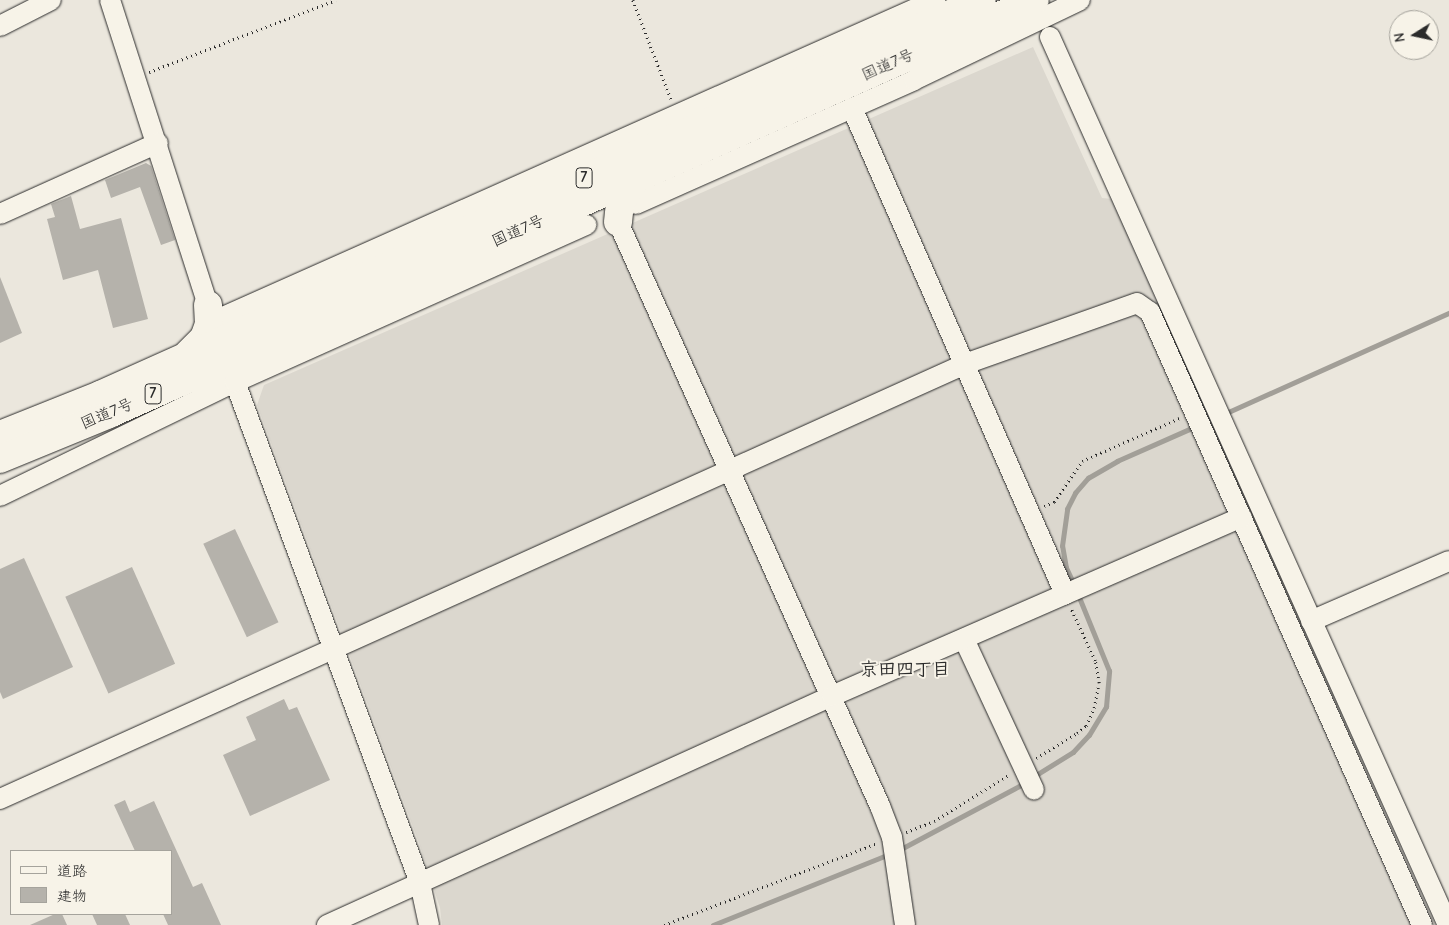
<!DOCTYPE html>
<html>
<head>
<meta charset="utf-8">
<style>
	body { margin:0 }
	#map { position:relative; width:1449px; height:925px; overflow:hidden; background:#ebe7dd; font-family:"Comic Neue","Klee One",sans-serif }
	div>[style] { position:absolute }
	.built>* { inset:0; background:#dbd7ce }
	.stream>* { height:4.5px; margin:-2.25px; padding:0 2.25px; transform-origin:2.25px; border-radius:2.25px; background:#a29f98 }
	.building>* { inset:0; background:#b5b2ab; transform-origin:0 0 }
	.path>* { height:2.5px; margin-top:-1.25px; transform-origin:0; background:repeating-linear-gradient(90deg,#2b2b2b 0 1px,transparent 0 5px) }
	.roads { filter:drop-shadow(0 0 1px #2b2b2b) drop-shadow(0 0 1px #2b2b2b) }
	.minor>* { height:20px; margin:-10px; padding:0 10px; transform-origin:10px; border-radius:10px; background:#f7f3e8 }
	.highway>* { height:28px; margin:-14px; padding:0 14px; transform-origin:14px; border-radius:14px; background:#f7f3e8 }
	span { translate:-50% -50%; white-space:nowrap; text-align:center; line-height:1.15; -webkit-text-stroke:4px #f7f3e8; paint-order:stroke }
	.shield-label span { padding:1px 4px; background:#f7f3e8; border:1px solid; border-radius:4px; -webkit-text-stroke-width:0 }
	.shield-label { font-size:15px; color:#2b2b2b; font-weight:700 }
	.street-label { font-size:16px; color:#2b2b2b }
	.neighbourhood-label { font-size:18px; color:#2b2b2b; font-weight:700 }
	.legend { position:absolute; left:10px; top:850px; width:162px; height:65px; box-sizing:border-box; background:#f7f3e8; border:1px solid #a5a39c; margin:0; padding:6px 9px; list-style:none; font-size:15px; color:#2b2b2b }
	.legend li { display:flex; align-items:center; gap:10px; height:25px }
	.legend b { width:25px; border:1px solid #a5a39c }
	.north { position:absolute; left:1389px; top:10px; width:50px; height:50px; box-sizing:border-box; background:#f7f3e8; border:1px solid #a5a39c; border-radius:50%; rotate:260deg; font-size:14px; font-weight:700; line-height:20px; text-align:center; color:#2b2b2b }
	.north::after { content:''; display:block; margin:auto; width:18px; height:22px; background:#2b2b2b; clip-path:polygon(50% 0,100% 100%,50% 72%,0 100%) }
</style>
</head>
<body>
<div id="map">
	<div class="built">
		<i style="clip-path:polygon(1033px 47px,1102px 198px,1113px 199px,1436px 925px,442px 925px,440px 908px,420px 846px,257px 405px,264px 385px)"></i>
	</div>
	<div class="stream">
		<i style="left:1224px;top:414px;width:247px;rotate:-24.2deg"></i>
		<i style="left:1074px;top:585px;width:19px;rotate:-115deg"></i>
		<i style="left:1066px;top:568px;width:22px;rotate:-100deg"></i>
		<i style="left:1062px;top:546px;width:37px;rotate:-82deg"></i>
		<i style="left:1067px;top:509px;width:18px;rotate:-63deg"></i>
		<i style="left:1075px;top:493px;width:20px;rotate:-49deg"></i>
		<i style="left:1088px;top:478px;width:34px;rotate:-30deg"></i>
		<i style="left:1117px;top:461px;width:84px;rotate:-23.8deg"></i>
		<i style="left:1033px;top:777px;width:47px;rotate:-32deg"></i>
		<i style="left:1073px;top:752px;width:23px;rotate:-47deg"></i>
		<i style="left:1089px;top:735px;width:33px;rotate:-59deg"></i>
		<i style="left:1106px;top:707px;width:36px;rotate:-85deg"></i>
		<i style="left:1109px;top:671px;width:82px;rotate:-112.2deg"></i>
		<i style="left:899px;top:850px;width:143px;rotate:-28deg"></i>
		<i style="left:713px;top:925px;width:191px;rotate:-21.9deg"></i>
	</div>
	<div class="building">
		<i style="clip-path:polygon(146px 163px,151px 166px,175px 240px,161px 245px,140px 187px,111px 198px,105px 180px)"></i>
		<i style="clip-path:polygon(71px 196px,80px 229px,121px 218px,148px 319px,113px 328px,98px 270px,63px 280px,47px 219px,55px 217px,51px 204px)"></i>
		<i style="clip-path:polygon(0 277px,22px 333px,0 343px)"></i>
		<i style="left:235px;top:529px;width:103px;height:35px;rotate:65deg"></i>
		<i style="clip-path:polygon(24px 558px,73px 667px,3px 699px,0 692px,0 569px)"></i>
		<i style="left:132px;top:567px;width:106px;height:73px;rotate:66deg"></i>
		<i style="clip-path:polygon(284px 699px,289px 710px,297px 707px,330px 780px,250px 816px,223px 755px,256px 740px,246px 717px)"></i>
		<i style="clip-path:polygon(125px 800px,130px 812px,154px 801px,193px 887px,202px 883px,221px 925px,168px 925px,163px 914px,171px 914px,171px 851px,135px 851px,114px 805px)"></i>
		<i style="clip-path:polygon(55px 914px,62px 914px,67px 925px,30px 925px)"></i>
		<i style="clip-path:polygon(92px 914px,125px 914px,130px 925px,97px 925px)"></i>
	</div>
	<div class="path">
		<i style="left:633px;top:0;width:106px;rotate:69deg"></i>
		<i style="left:149px;top:72px;width:200px;rotate:-21.1deg"></i>
		<i style="left:1044px;top:506px;width:11px;rotate:-22deg"></i>
		<i style="left:1054px;top:502px;width:50px;rotate:-55.7deg"></i>
		<i style="left:1082px;top:461px;width:107px;rotate:-23.7deg"></i>
		<i style="left:1036px;top:758px;width:48px;rotate:-31.4deg"></i>
		<i style="left:1077px;top:733px;width:11px;rotate:-38deg"></i>
		<i style="left:1086px;top:726px;width:20px;rotate:-66deg"></i>
		<i style="left:1094px;top:708px;width:25px;rotate:-79deg"></i>
		<i style="left:1099px;top:683px;width:22px;rotate:-100deg"></i>
		<i style="left:1095px;top:661px;width:57px;rotate:-114.8deg"></i>
		<i style="left:906px;top:832px;width:30px;rotate:-21deg"></i>
		<i style="left:934px;top:821px;width:89px;rotate:-31.7deg"></i>
		<i style="left:664px;top:925px;width:229px;rotate:-21deg"></i>
	</div>
	<div class="roads">
		<div class="minor">
			<i style="left:110px;top:0;width:320px;rotate:72.2deg"></i>
			<i style="left:0;top:26px;width:57px;rotate:-27deg"></i>
			<i style="left:1050px;top:37px;width:973px;rotate:65.86deg"></i>
			<i style="left:852px;top:108px;width:531px;rotate:66.33deg"></i>
			<i style="left:636px;top:204px;width:304px;rotate:-24deg"></i>
			<i style="left:914px;top:80px;width:184px;rotate:-25.7deg"></i>
			<i style="left:0;top:214px;width:173px;rotate:-24.2deg"></i>
			<i style="left:618px;top:222px;width:640px;rotate:65.84deg"></i>
			<i style="left:880px;top:806px;width:33px;rotate:69deg"></i>
			<i style="left:892px;top:837px;width:89px;rotate:81.6deg"></i>
			<i style="left:221px;top:318px;width:782px;rotate:-24.01deg"></i>
			<i style="left:235px;top:382px;width:534px;rotate:69.73deg"></i>
			<i style="left:420px;top:883px;width:43px;rotate:77.9deg"></i>
			<i style="left:0;top:496px;width:261px;rotate:-25.9deg"></i>
			<i style="left:235px;top:382px;width:385px;rotate:-24.1deg"></i>
			<i style="left:1311px;top:621px;width:150px;rotate:-23.5deg"></i>
			<i style="left:964px;top:639px;width:166px;rotate:65.1deg"></i>
			<i style="left:0;top:799px;width:1059px;rotate:-24.26deg"></i>
			<i style="left:965px;top:364px;width:182px;rotate:-19.5deg"></i>
			<i style="left:1137px;top:303px;width:16px;rotate:35deg"></i>
			<i style="left:1150px;top:312px;width:671px;rotate:66.07deg"></i>
			<i style="left:327px;top:925px;width:554px;rotate:-24.39deg"></i>
			<i style="left:832px;top:696px;width:447px;rotate:-23.6deg"></i>
		</div>
		<div class="highway">
			<i style="left:618px;top:222px;width:18px;rotate:-84deg"></i>
			<i style="left:620px;top:204px;width:31px;rotate:-58deg"></i>
			<i style="left:188px;top:354px;width:23px;rotate:-45deg"></i>
			<i style="left:204px;top:338px;width:15px;rotate:-70deg"></i>
			<i style="left:209px;top:324px;width:19px;rotate:-93deg"></i>
			<i style="left:0;top:435px;width:108px;rotate:-21.8deg"></i>
			<i style="left:100px;top:395px;width:966px;rotate:-24.13deg"></i>
			<i style="left:0;top:459px;width:118px;rotate:-22.4deg"></i>
			<i style="left:109px;top:414px;width:1014px;rotate:-24.09deg"></i>
		</div>
	</div>
	<div class="shield-label">
		<span style="left:584px;top:178px">7</span>
		<span style="left:153px;top:394px">7</span>
	</div>
	<div class="street-label">
		<span style="left:888px;top:65px;rotate:-24deg">国道7号</span>
		<span style="left:518px;top:231px;rotate:-24deg">国道7号</span>
		<span style="left:107px;top:414px;rotate:-23deg">国道7号</span>
	</div>
	<div class="neighbourhood-label">
		<span style="left:905px;top:670px">京田四丁目</span>
	</div>
	<ul class="legend">
	<li><b style="height:6px;background:#f7f3e8"></b>道路</li>
	<li><b style="height:14px;background:#b5b2ab"></b>建物</li>
	</ul>
	<div class="north">N</div>
</div>
</body>
</html>
